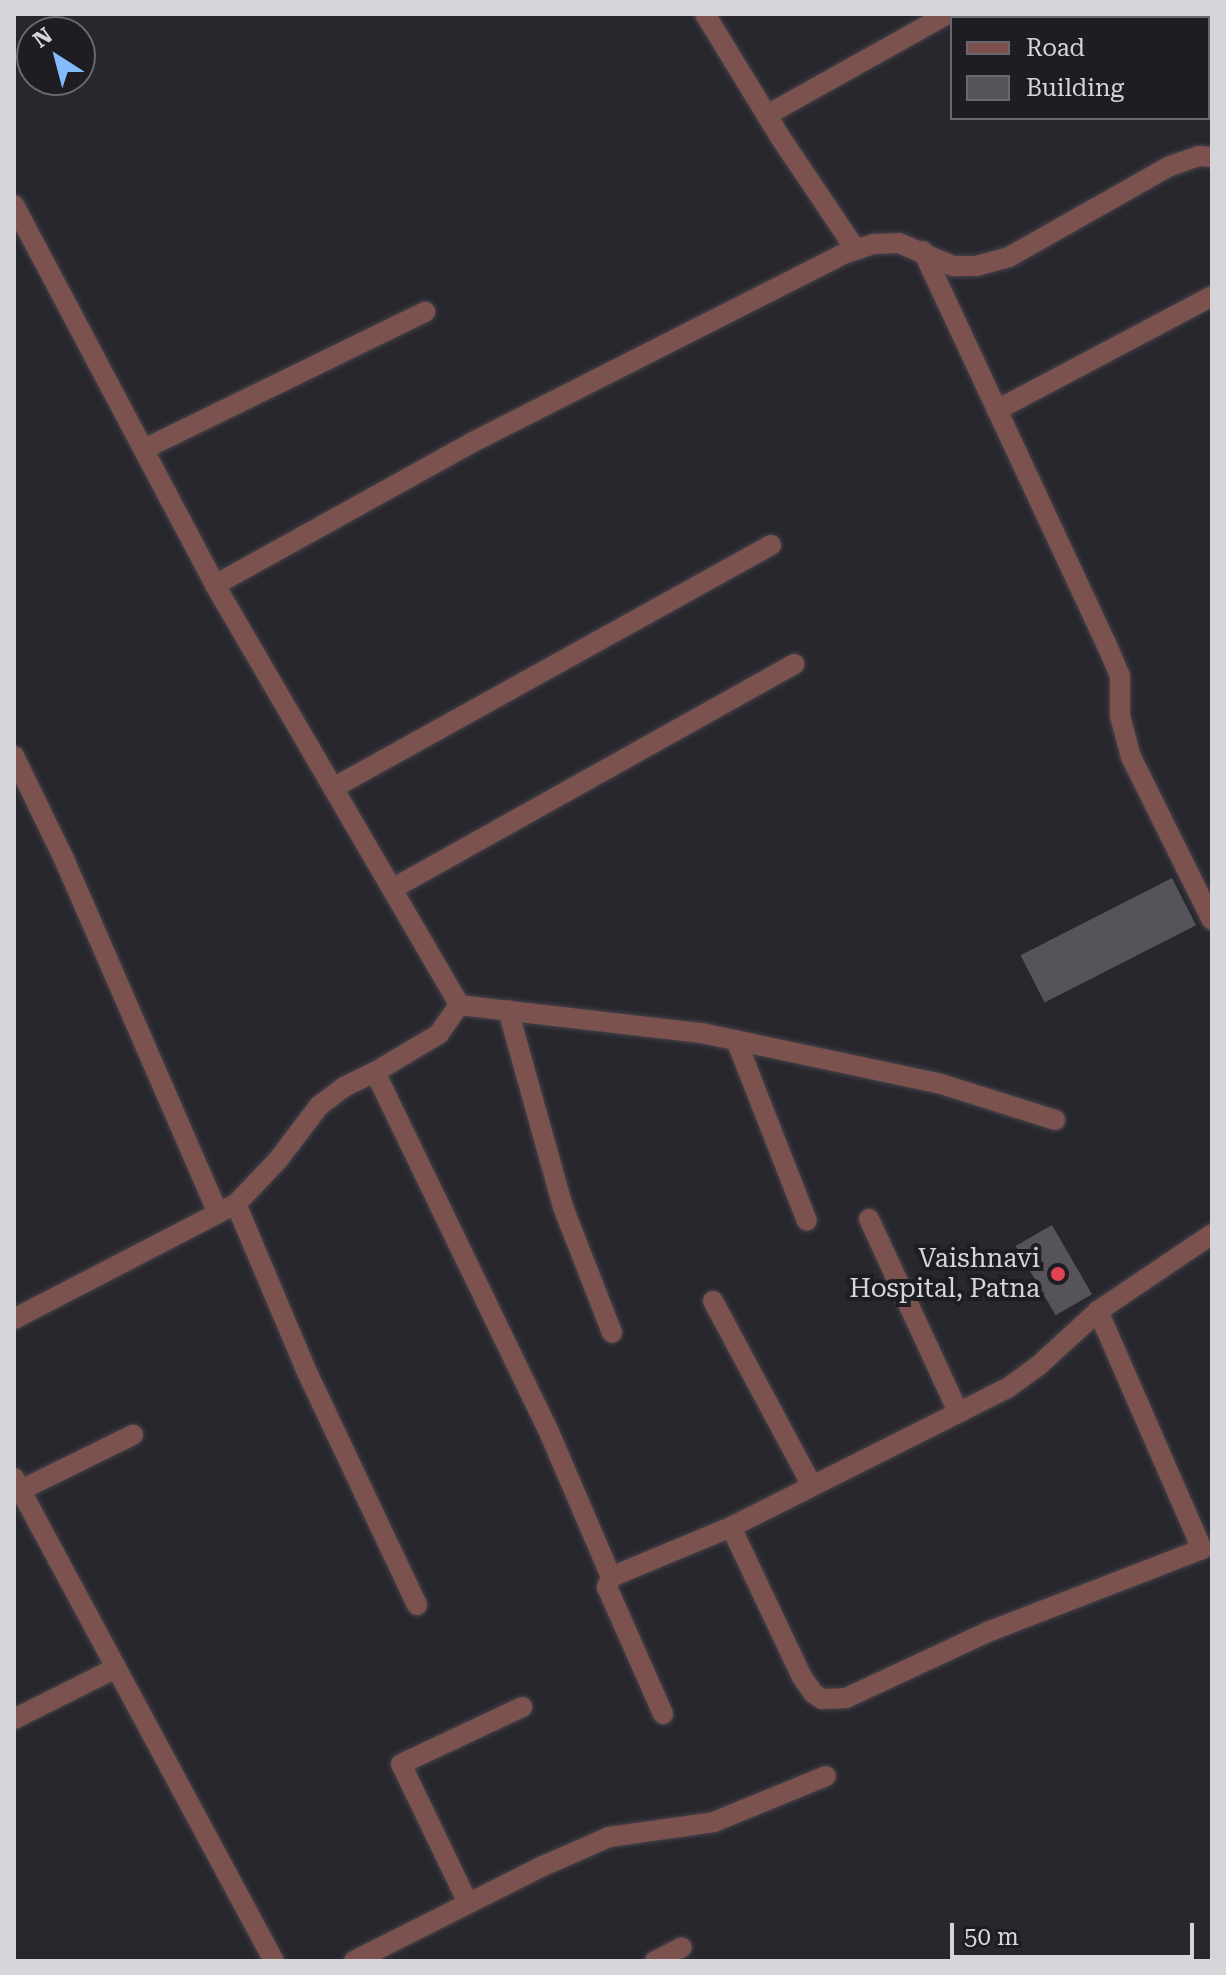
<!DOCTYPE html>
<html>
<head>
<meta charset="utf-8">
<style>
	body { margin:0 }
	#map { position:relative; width:1226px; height:1975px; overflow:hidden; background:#29272e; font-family:"Roboto Serif",serif }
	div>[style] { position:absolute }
	.building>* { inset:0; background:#56535b; transform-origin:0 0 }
	.roads { filter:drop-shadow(0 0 2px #45434a) drop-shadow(0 0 2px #45434a) }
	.minor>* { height:20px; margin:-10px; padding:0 10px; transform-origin:10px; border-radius:10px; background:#7c524e }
	.dots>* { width:22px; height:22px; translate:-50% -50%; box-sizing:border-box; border:4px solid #1f1d24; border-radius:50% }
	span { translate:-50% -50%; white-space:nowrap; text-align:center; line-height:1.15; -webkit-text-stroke:8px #1f1d24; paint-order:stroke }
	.poi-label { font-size:26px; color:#d6d5da }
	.right { translate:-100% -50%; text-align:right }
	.frame { position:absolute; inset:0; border:16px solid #d6d5da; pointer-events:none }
	.legend { position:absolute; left:950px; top:16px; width:260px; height:104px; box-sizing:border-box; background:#1f1d24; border:2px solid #68676d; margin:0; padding:10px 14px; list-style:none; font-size:24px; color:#d6d5da }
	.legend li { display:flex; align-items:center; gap:16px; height:40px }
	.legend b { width:40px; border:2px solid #68676d }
	.north { position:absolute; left:16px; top:16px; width:80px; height:80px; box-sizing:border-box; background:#1f1d24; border:2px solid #68676d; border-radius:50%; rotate:324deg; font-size:22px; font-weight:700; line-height:32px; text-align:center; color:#d6d5da }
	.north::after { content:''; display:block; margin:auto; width:28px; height:36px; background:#85bbfb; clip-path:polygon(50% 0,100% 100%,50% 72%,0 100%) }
	.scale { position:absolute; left:950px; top:1923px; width:244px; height:36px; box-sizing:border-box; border:4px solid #d6d5da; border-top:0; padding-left:10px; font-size:24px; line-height:28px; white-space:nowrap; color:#d6d5da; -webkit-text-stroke:6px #1f1d24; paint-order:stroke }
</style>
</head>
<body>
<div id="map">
	<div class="building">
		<i style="left:1172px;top:878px;width:53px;height:170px;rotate:63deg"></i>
		<i style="left:1052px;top:1225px;width:80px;height:42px;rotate:60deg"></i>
	</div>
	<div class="roads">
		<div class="minor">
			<i style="left:705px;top:14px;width:144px;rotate:58.6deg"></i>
			<i style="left:780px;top:137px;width:136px;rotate:56.1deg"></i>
			<i style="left:767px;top:115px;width:207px;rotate:-29.2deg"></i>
			<i style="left:14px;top:205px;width:430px;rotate:62.1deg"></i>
			<i style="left:215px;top:585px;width:486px;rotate:59.8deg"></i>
			<i style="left:459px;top:1005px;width:35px;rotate:125deg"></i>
			<i style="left:439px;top:1034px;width:74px;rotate:149.3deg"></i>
			<i style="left:375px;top:1072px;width:400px;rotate:64.2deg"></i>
			<i style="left:549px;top:1432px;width:158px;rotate:66.8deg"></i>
			<i style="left:611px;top:1577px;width:130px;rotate:-22.6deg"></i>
			<i style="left:731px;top:1527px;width:311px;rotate:-26.7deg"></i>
			<i style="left:1009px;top:1387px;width:36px;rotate:-36deg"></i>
			<i style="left:1038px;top:1366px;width:81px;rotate:-42.5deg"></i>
			<i style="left:1098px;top:1311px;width:138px;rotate:-34deg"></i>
			<i style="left:923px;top:251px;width:433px;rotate:65deg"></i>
			<i style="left:1106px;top:643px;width:36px;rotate:67deg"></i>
			<i style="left:1120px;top:676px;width:40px;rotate:90deg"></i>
			<i style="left:1120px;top:716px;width:42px;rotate:75deg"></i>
			<i style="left:1131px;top:757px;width:182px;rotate:63.6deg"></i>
			<i style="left:997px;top:410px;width:243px;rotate:-27.9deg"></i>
			<i style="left:144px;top:449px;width:313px;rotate:-26deg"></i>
			<i style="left:215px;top:585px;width:293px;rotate:-29deg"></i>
			<i style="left:471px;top:443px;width:420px;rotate:-26.9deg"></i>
			<i style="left:846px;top:253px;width:29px;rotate:-18deg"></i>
			<i style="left:874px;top:244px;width:25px;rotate:-2deg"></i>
			<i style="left:899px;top:243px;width:59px;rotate:23.1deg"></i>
			<i style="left:953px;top:266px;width:23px"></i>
			<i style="left:976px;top:266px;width:34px;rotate:-15deg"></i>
			<i style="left:1009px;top:257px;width:185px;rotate:-29.5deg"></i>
			<i style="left:1170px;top:166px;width:31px;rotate:-19deg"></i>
			<i style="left:1199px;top:156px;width:13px;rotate:4deg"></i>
			<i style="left:14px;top:756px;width:114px;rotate:64.1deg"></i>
			<i style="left:64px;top:859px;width:386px;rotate:66.5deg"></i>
			<i style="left:333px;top:788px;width:501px;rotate:-29.02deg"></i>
			<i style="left:392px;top:889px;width:461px;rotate:-29.2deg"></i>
			<i style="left:459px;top:1005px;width:245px;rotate:6.6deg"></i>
			<i style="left:702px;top:1033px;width:241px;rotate:12deg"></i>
			<i style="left:938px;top:1083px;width:123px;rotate:17.5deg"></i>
			<i style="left:508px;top:1010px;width:205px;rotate:74.4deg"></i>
			<i style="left:563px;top:1207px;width:135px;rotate:68.7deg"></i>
			<i style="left:736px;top:1040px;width:194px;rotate:68.6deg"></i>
			<i style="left:236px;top:1204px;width:180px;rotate:67.1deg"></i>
			<i style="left:306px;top:1370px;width:260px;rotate:64.7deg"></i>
			<i style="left:869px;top:1219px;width:213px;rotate:65.2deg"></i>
			<i style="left:713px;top:1301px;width:208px;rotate:61.8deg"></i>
			<i style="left:14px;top:1319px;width:250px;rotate:-27.4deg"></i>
			<i style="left:236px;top:1204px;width:61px;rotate:-46.3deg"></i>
			<i style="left:278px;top:1160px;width:68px;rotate:-52.8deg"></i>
			<i style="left:319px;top:1106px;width:31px;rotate:-37deg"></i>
			<i style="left:344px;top:1087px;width:34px;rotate:-26deg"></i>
			<i style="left:14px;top:1478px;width:549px;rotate:61.71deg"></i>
			<i style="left:21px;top:1490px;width:125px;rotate:-26.2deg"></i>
			<i style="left:731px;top:1527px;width:166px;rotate:64.7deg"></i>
			<i style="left:802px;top:1677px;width:19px;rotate:55deg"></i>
			<i style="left:813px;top:1693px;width:11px;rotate:34deg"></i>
			<i style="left:822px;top:1699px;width:24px;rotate:-2deg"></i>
			<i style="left:846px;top:1698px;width:159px;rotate:-25deg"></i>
			<i style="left:990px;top:1631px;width:227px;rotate:-21.1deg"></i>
			<i style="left:1202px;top:1549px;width:260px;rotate:-113.6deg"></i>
			<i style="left:611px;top:1577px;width:11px;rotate:112deg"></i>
			<i style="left:607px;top:1587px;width:139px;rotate:66.2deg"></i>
			<i style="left:14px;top:1719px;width:114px;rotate:-26.6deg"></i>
			<i style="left:468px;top:1903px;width:154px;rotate:-115.7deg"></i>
			<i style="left:401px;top:1764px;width:134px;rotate:-25.2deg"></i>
			<i style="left:354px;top:1961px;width:212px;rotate:-26.7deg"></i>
			<i style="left:543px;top:1866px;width:72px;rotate:-23.7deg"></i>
			<i style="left:609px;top:1837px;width:106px;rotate:-8.1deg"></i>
			<i style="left:714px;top:1822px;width:121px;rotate:-22.3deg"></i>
			<i style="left:655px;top:1961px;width:30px;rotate:-27deg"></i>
		</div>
	</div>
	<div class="dots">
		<i style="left:1058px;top:1274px;background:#e0444e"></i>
	</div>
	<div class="poi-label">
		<span class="right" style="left:1040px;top:1274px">Vaishnavi<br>Hospital, Patna</span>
	</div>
	<div class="frame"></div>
	<ul class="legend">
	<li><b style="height:10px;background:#7c524e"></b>Road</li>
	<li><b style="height:22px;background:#56535b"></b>Building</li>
	</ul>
	<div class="north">N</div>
	<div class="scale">50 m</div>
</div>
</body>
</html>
